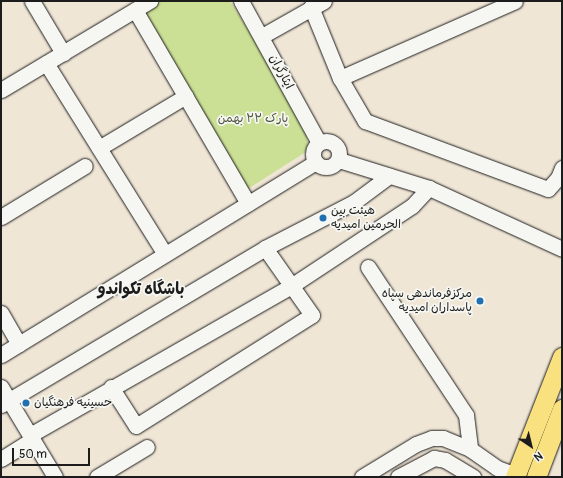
<!DOCTYPE html>
<html>
<head>
<meta charset="utf-8">
<style>
	body { margin:0 }
	#map { position:relative; width:563px; height:478px; overflow:hidden; background:#f0e6d6; font-family:Pangolin,"Playpen Sans Arabic",sans-serif }
	div>[style] { position:absolute }
	.green>* { inset:0; background:#cbe095 }
	.roads { filter:drop-shadow(0 0 1px #1c1c1c) drop-shadow(0 0 1px #1c1c1c) }
	.minor>* { height:15px; margin:-7.5px; padding:0 7.5px; transform-origin:7.5px; border-radius:7.5px; background:#f6f6f2 }
	.minor>.ring { margin:-7.5px; padding:0; box-sizing:content-box; background:none; border:15px solid #f6f6f2; border-radius:50% }
	.major>* { height:19px; margin:-9.5px; padding:0 9.5px; transform-origin:9.5px; border-radius:9.5px; background:#fae180 }
	.dots>* { width:11px; height:11px; translate:-50% -50%; box-sizing:border-box; border:2px solid #f6f6f2; border-radius:50% }
	span { translate:-50% -50%; white-space:nowrap; text-align:center; line-height:1.15; -webkit-text-stroke:3.5px #f6f6f2; paint-order:stroke }
	.street-label { font-size:12px; color:#1c1c1c }
	.park-label { font-size:12px; color:#515740 }
	.poi-label { font-size:12px; color:#1c1c1c }
	.left { translate:0 -50%; text-align:left }
	.right { translate:-100% -50%; text-align:right }
	.district-label { font-size:16px; color:#1c1c1c; font-weight:700 }
	.frame { position:absolute; inset:0; border:2px solid #1c1c1c; pointer-events:none }
	.north { position:absolute; left:511px; top:426px; width:40px; height:40px; -webkit-text-stroke:3px #f6f6f2; paint-order:stroke; rotate:145deg; font-size:11px; font-weight:700; line-height:16px; text-align:center; color:#1c1c1c }
	.north::after { content:''; display:block; margin:auto; width:14px; height:18px; background:#1c1c1c; clip-path:polygon(50% 0,100% 100%,50% 72%,0 100%) }
	.scale { position:absolute; left:12px; top:448px; width:78px; height:18px; box-sizing:border-box; border:2px solid #1c1c1c; border-top:0; padding-left:5px; font-size:12px; line-height:14px; white-space:nowrap; color:#1c1c1c; -webkit-text-stroke:3px #f6f6f2; paint-order:stroke }
</style>
</head>
<body>
<div id="map">
	<div class="green">
		<i style="clip-path:polygon(162px 1px,230px 1px,290px 97px,305px 127px,309px 150px,246px 190px,141px 14px)"></i>
	</div>
	<div class="roads">
		<div class="minor">
			<i style="left:32px;top:1px;width:61px;rotate:59.2deg"></i>
			<i style="left:241px;top:1px;width:162px;rotate:61.2deg"></i>
			<i style="left:311px;top:7px;width:77px;rotate:67.8deg"></i>
			<i style="left:340px;top:78px;width:50px;rotate:59.8deg"></i>
			<i style="left:365px;top:121px;width:195px;rotate:20.4deg"></i>
			<i style="left:548px;top:189px;width:15px;rotate:-48deg"></i>
			<i style="left:558px;top:178px;width:11px;rotate:-68deg"></i>
			<i style="left:135px;top:10px;width:224px;rotate:59.7deg"></i>
			<i style="left:262px;top:36px;width:71px;rotate:-29.4deg"></i>
			<i style="left:46px;top:63px;width:225px;rotate:58.1deg"></i>
			<i style="left:340px;top:78px;width:191px;rotate:-23.7deg"></i>
			<i style="left:1px;top:90px;width:174px;rotate:-30.9deg"></i>
			<i class="ring" style="left:313px;top:141px;width:11px;height:11px"></i>
			<i style="left:99px;top:148px;width:101px;rotate:-30.9deg"></i>
			<i style="left:339px;top:160px;width:94px;rotate:17.3deg"></i>
			<i style="left:429px;top:188px;width:146px;rotate:24.6deg"></i>
			<i style="left:1px;top:217px;width:98px;rotate:-31.3deg"></i>
			<i style="left:368px;top:267px;width:178px;rotate:56.5deg"></i>
			<i style="left:466px;top:415px;width:34px;rotate:83deg"></i>
			<i style="left:1px;top:313px;width:36px;rotate:60deg"></i>
			<i style="left:1px;top:355px;width:369px;rotate:-31.5deg"></i>
			<i style="left:1px;top:387px;width:105px;rotate:59deg"></i>
			<i style="left:111px;top:387px;width:46px;rotate:57.3deg"></i>
			<i style="left:136px;top:426px;width:208px;rotate:-32.2deg"></i>
			<i style="left:312px;top:315px;width:82px;rotate:-125deg"></i>
			<i style="left:1px;top:405px;width:307px;rotate:-30.7deg"></i>
			<i style="left:265px;top:248px;width:100px;rotate:-27.3deg"></i>
			<i style="left:354px;top:202px;width:44px;rotate:-36.6deg"></i>
			<i style="left:30px;top:435px;width:301px;rotate:-29.7deg"></i>
			<i style="left:291px;top:286px;width:145px;rotate:-33.5deg"></i>
			<i style="left:412px;top:206px;width:25px;rotate:-47deg"></i>
			<i style="left:1px;top:459px;width:38px;rotate:-32deg"></i>
			<i style="left:97px;top:477px;width:58px;rotate:-31deg"></i>
			<i style="left:362px;top:477px;width:63px;rotate:-31.4deg"></i>
			<i style="left:416px;top:444px;width:17px;rotate:-21deg"></i>
			<i style="left:432px;top:438px;width:11px"></i>
			<i style="left:443px;top:438px;width:29px;rotate:22deg"></i>
			<i style="left:470px;top:449px;width:33px;rotate:35deg"></i>
			<i style="left:497px;top:468px;width:20px;rotate:20deg"></i>
			<i style="left:398px;top:477px;width:41px;rotate:-27.8deg"></i>
			<i style="left:434px;top:458px;width:11px;rotate:10deg"></i>
			<i style="left:445px;top:460px;width:33px;rotate:31deg"></i>
		</div>
		<div class="major">
			<i style="left:515px;top:477px;width:129px;rotate:-68.6deg"></i>
			<i style="left:536px;top:477px;width:73px;rotate:-69.1deg"></i>
		</div>
	</div>
	<div class="dots">
		<i style="left:323px;top:218px;background:#1f6fb2"></i>
		<i style="left:480px;top:301px;background:#1f6fb2"></i>
		<i style="left:26px;top:403px;background:#1f6fb2"></i>
	</div>
	<div class="street-label">
		<span style="left:281px;top:72px;rotate:62deg">ایثارگران</span>
	</div>
	<div class="park-label">
		<span style="left:253px;top:119px">پارک ۲۲ بهمن</span>
	</div>
	<div class="poi-label">
		<span class="left" style="left:331px;top:218px">هیئت بین<br>الحرمین امیدیه</span>
		<span class="right" style="left:472px;top:301px">مرکزفرماندهی سپاه<br>پاسداران امیدیه</span>
		<span class="left" style="left:34px;top:403px">حسینیه فرهنگیان</span>
	</div>
	<div class="district-label">
		<span style="left:141px;top:289px">باشگاه تکواندو</span>
	</div>
	<div class="frame"></div>
	<div class="north">N</div>
	<div class="scale">50 m</div>
</div>
</body>
</html>
